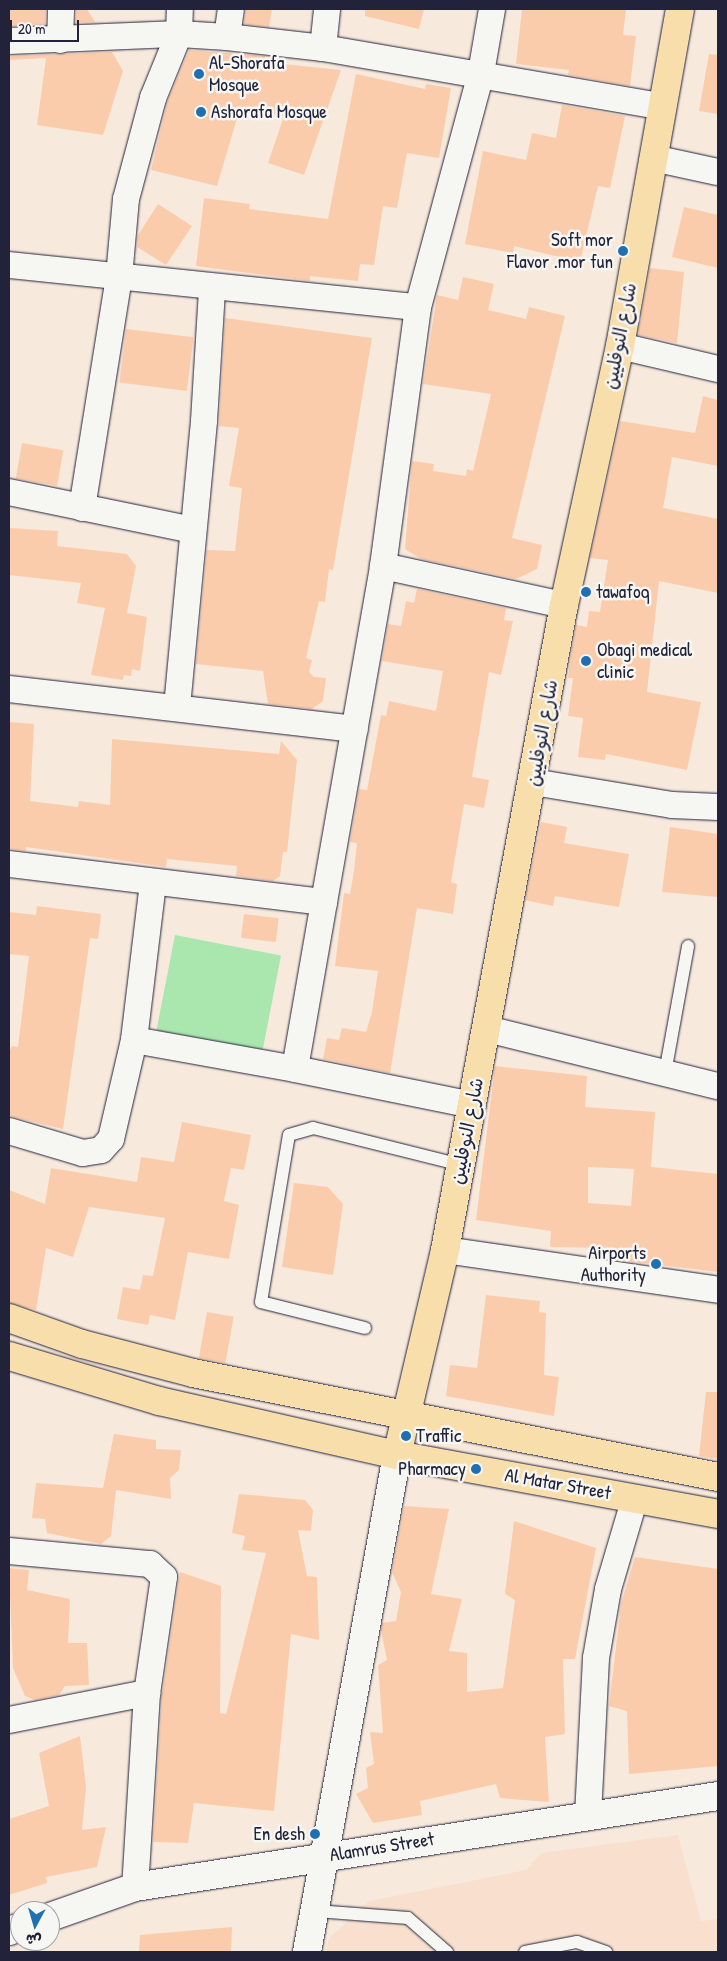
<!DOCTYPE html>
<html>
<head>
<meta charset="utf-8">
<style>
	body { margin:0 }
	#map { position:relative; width:727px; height:1961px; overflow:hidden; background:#f8e9dd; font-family:"Patrick Hand","Playpen Sans Arabic",sans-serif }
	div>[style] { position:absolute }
	.built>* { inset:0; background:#f9e0ce }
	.green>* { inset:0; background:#aae7ae; transform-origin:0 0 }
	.building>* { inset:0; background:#fbccab; transform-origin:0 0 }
	.roads { filter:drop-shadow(0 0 1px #22223b) drop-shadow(0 0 1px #22223b) }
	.service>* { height:12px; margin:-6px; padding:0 6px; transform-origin:6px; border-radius:6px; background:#f6f6f2 }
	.minor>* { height:26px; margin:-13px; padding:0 13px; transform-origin:13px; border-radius:13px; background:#f6f6f2 }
	.tertiary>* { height:28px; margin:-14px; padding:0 14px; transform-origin:14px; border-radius:14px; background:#f6f6f2 }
	.primary>* { height:28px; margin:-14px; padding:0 14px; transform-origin:14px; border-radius:14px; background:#f8deab }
	.dots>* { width:14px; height:14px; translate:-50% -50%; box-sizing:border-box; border:2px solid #f6f6f2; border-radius:50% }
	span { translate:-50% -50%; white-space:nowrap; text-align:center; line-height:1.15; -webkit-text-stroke:5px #f6f6f2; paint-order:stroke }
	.poi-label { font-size:19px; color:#22223b }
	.left { translate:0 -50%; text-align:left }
	.right { translate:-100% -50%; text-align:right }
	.street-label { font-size:19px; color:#22223b }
	.frame { position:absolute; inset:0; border:10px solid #22223b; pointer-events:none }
	.north { position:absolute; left:10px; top:1901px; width:50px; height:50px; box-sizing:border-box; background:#f6f6f2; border:1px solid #a1a1a9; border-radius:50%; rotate:186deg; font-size:14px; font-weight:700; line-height:20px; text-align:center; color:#22223b }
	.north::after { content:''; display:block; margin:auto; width:18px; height:22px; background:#1f6fb2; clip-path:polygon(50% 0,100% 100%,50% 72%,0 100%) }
	.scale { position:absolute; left:10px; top:20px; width:69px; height:22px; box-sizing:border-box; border:2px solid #22223b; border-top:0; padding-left:6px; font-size:15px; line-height:18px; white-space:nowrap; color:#22223b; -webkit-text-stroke:4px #f6f6f2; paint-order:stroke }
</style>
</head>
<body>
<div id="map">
	<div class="built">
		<i style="clip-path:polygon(678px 1835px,701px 1921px,718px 1919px,718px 1952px,326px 1952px,329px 1938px,369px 1901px,526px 1870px,541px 1853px)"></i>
	</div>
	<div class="green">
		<i style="left:175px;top:935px;width:108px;height:97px;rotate:11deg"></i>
	</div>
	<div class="building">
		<i style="clip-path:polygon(9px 9px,46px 9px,45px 24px,9px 26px)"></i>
		<i style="clip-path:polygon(76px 9px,87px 9px,95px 22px,76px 23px)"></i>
		<i style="clip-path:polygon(246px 9px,272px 9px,269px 27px,244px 24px)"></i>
		<i style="clip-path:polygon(365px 9px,424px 9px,419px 29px,365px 16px)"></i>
		<i style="clip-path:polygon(522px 9px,626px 9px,623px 35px,636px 36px,630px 86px,568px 75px,569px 70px,516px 64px)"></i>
		<i style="clip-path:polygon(189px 50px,265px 56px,264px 62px,341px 70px,304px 175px,268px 163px,284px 116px,240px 108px,217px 186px,151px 170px,167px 103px)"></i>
		<i style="clip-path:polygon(112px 52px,123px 71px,103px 135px,37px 125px,46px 58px,9px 60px,9px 56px)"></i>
		<i style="clip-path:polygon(709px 54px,718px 55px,718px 114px,699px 111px)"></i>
		<i style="clip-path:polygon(356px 74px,425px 89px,426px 84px,451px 88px,439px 158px,407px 153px,397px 208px,383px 206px,374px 265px,360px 264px,358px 281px,310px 276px,310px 281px,196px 266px,204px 198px,250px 204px,249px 209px,328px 219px)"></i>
		<i style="clip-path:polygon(562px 105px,625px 116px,610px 188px,598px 186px,580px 262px,514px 246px,513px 253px,465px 244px,483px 151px,526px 160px,532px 133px,556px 138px)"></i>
		<i style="clip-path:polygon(158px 204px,192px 226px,166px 265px,137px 247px,138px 235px)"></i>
		<i style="clip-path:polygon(684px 207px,718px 215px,718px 268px,672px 257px)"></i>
		<i style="clip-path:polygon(650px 268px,684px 272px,677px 343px,638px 335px)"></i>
		<i style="clip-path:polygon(463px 277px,494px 284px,488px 310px,526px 319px,529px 307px,565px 316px,512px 538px,542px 545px,537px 569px,516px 579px,421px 559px,405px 549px,412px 461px,434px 464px,433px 471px,466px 476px,467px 469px,473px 471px,491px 394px,423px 384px,437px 295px,458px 300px)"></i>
		<i style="clip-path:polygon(225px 318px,372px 338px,333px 570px,329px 569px,325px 602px,319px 601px,306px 658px,312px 660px,309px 672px,314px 677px,326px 678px,323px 701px,312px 709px,268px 704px,263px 671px,196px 664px,207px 550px,235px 551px,242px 488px,229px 486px,239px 428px,219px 426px)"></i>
		<i style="left:126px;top:329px;width:68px;height:54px;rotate:7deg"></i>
		<i style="clip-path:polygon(703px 396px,718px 400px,718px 466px,672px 457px,663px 508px,718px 519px,718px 593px,659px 581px,647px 692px,701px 702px,687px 770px,606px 754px,605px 760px,578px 757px,583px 718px,568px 716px,573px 678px,568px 678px,570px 660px,576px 625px,587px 627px,589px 611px,600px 612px,608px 560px,590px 558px,620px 421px,695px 433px)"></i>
		<i style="left:22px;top:443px;width:42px;height:36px;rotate:10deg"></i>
		<i style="clip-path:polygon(9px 528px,58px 531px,57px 546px,127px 554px,136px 566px,127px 613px,147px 617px,140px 671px,132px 669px,131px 676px,124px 675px,123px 680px,91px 675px,105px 608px,77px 603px,81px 583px,9px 575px)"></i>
		<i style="clip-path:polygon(417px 589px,506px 608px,504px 620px,513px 621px,501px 675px,489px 672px,472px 777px,489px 780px,484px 808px,464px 804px,451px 882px,457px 884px,453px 914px,417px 908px,390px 1073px,323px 1059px,327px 1038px,339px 1040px,342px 1028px,366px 1032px,372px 1012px,378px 971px,335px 966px,344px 893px,350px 894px,354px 871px,357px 843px,350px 842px,359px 789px,367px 790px,381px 715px,386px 716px,389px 701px,436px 711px,443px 671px,382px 661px,388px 624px,401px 626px,406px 601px,414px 603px)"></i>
		<i style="clip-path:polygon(9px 722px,34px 724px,30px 801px,78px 807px,79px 801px,110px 805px,112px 739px,279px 754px,281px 741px,297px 760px,287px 852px,283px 852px,280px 876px,273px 881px,236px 876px,237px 866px,167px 859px,166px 867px,26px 847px,26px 851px,9px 849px)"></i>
		<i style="clip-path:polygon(541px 822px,567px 827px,564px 843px,629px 854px,619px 907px,555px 896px,553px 906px,525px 900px)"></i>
		<i style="clip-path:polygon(670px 827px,718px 834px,718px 897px,662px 892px)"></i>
		<i style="clip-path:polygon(37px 906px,101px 914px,98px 939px,90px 938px,63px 1129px,9px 1116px,9px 1052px,12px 1046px,18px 1047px,29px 956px,9px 954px,9px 912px,36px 915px)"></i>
		<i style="left:244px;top:914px;width:35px;height:24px;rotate:7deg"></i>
		<i style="clip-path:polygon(evenodd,495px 1066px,587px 1076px,585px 1107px,655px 1112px,651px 1167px,718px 1174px,718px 1272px,611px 1259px,611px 1248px,550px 1247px,551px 1231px,476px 1220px,495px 1066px,588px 1167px,634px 1169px,631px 1206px,588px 1203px,588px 1167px)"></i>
		<i style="clip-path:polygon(182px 1122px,251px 1135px,244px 1170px,231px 1168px,224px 1201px,239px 1205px,229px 1259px,188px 1252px,175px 1320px,150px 1315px,148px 1325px,117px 1319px,123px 1287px,140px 1290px,143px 1275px,153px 1276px,165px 1218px,89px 1207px,73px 1257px,46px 1248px,36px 1310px,9px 1303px,9px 1190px,45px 1204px,51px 1168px,137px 1182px,141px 1157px,174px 1162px)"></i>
		<i style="clip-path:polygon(294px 1183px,328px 1187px,343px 1204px,333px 1275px,282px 1267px)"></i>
		<i style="clip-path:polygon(486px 1295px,540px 1301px,539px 1312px,546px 1313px,544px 1375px,559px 1377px,554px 1416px,446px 1396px,450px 1365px,477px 1368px)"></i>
		<i style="left:207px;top:1312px;width:27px;height:47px;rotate:10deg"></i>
		<i style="clip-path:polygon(706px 1392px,718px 1392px,718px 1459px,699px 1456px)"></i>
		<i style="clip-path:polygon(114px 1434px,156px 1440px,156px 1449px,181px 1450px,179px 1470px,170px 1478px,171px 1499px,116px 1490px,111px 1536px,101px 1544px,47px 1533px,45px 1519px,32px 1518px,36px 1483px,103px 1488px)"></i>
		<i style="clip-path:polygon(239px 1494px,305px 1500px,313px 1510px,311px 1531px,298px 1530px,307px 1576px,317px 1577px,319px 1640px,291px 1634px,274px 1811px,194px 1803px,188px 1843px,153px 1842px,162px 1695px,180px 1572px,221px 1586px,220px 1713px,226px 1714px,266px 1553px,242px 1550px,245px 1536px,232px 1533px)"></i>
		<i style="clip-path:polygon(404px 1506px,449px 1509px,431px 1594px,462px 1599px,449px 1651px,467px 1653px,467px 1692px,503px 1688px,515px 1600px,505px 1594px,514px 1521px,596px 1548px,575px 1659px,563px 1659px,565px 1734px,545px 1737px,549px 1802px,500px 1798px,496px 1784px,420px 1801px,422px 1815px,373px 1823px,356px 1794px,368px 1788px,366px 1768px,374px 1764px,370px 1732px,383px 1733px,378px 1665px,387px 1660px,381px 1630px,382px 1623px,396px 1621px,401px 1592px,392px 1572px)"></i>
		<i style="clip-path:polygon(635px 1557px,718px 1569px,718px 1766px,629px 1774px,627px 1711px,609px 1706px,621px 1604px)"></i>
		<i style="clip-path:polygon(9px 1568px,29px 1570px,27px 1590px,70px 1599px,68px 1643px,87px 1643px,89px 1685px,65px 1686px,59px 1695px,35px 1700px,25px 1696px,13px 1668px)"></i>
		<i style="clip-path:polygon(80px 1736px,86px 1787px,82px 1830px,106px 1827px,97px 1867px,46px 1877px,47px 1883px,9px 1895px,9px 1819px,49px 1806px,39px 1753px)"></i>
		<i style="clip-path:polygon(232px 1927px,231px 1952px,139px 1952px,140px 1935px)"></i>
	</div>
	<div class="roads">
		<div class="service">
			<i style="left:665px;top:1073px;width:129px;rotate:-79.7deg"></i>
			<i style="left:365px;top:1328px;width:107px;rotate:-166deg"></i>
			<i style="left:261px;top:1302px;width:169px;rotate:-80.5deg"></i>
			<i style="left:289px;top:1135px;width:25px;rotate:-16deg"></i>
			<i style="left:313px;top:1128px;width:153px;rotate:14deg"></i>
			<i style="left:316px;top:1911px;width:92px;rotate:4.4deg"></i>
			<i style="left:408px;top:1918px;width:52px;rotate:41.1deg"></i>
			<i style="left:525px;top:1952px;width:53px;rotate:-10.9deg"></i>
			<i style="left:577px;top:1942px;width:31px;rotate:19deg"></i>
		</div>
		<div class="minor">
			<i style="left:227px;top:37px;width:28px;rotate:-82deg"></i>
			<i style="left:60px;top:40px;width:31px;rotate:-88deg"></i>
			<i style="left:9px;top:41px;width:170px;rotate:-2.4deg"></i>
			<i style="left:179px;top:34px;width:48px;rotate:3.6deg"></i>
			<i style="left:227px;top:37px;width:97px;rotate:6.5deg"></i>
			<i style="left:323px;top:48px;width:345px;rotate:9.8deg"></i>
			<i style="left:323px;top:48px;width:39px;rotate:-84deg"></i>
			<i style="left:653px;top:158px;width:66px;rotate:12.2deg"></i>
			<i style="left:9px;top:265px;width:411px;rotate:5.9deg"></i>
			<i style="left:620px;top:346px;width:101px;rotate:13.2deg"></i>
			<i style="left:9px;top:492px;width:187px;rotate:11.7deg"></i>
			<i style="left:82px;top:508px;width:234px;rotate:-80.9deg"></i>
			<i style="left:119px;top:277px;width:78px;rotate:-84.9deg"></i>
			<i style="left:126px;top:199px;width:105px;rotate:-75deg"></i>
			<i style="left:153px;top:98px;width:69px;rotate:-67.9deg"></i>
			<i style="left:179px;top:34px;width:25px;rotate:-88deg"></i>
			<i style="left:383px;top:566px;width:185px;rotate:12.2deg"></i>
			<i style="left:9px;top:689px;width:348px;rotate:6.6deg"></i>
			<i style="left:177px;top:707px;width:287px;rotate:-84.6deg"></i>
			<i style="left:204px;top:421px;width:132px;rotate:-86.5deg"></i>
			<i style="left:533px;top:782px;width:141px;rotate:9.4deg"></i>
			<i style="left:672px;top:805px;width:46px;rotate:2.5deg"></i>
			<i style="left:9px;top:864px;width:317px;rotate:6.9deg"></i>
			<i style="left:324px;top:902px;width:341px;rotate:-80deg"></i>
			<i style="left:383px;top:566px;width:261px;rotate:-82.3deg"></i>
			<i style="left:418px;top:307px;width:242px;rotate:-74.9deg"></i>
			<i style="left:481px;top:73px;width:65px;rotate:-80.2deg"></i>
			<i style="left:324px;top:902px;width:169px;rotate:99.9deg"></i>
			<i style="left:295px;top:1069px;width:181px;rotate:11.5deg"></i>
			<i style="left:487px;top:1029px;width:238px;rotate:13.9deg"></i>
			<i style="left:134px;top:1040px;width:164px;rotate:10.2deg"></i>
			<i style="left:9px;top:1131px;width:77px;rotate:16.6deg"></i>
			<i style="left:83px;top:1153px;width:18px;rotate:-9deg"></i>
			<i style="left:101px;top:1150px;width:15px;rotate:-48deg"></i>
			<i style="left:111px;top:1139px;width:102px;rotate:-76.9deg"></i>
			<i style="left:134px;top:1040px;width:159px;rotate:-83.1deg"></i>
			<i style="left:445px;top:1250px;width:276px;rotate:8.3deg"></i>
			<i style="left:9px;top:1551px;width:142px;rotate:5.3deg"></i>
			<i style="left:150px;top:1564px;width:19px;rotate:43deg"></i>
			<i style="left:164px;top:1577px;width:117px;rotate:98.3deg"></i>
			<i style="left:147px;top:1693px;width:194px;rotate:93.5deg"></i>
			<i style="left:9px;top:1720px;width:141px;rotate:-11.1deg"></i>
			<i style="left:588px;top:1816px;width:158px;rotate:-87.1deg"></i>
			<i style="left:596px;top:1658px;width:70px;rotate:-80.1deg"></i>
			<i style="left:608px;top:1589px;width:95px;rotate:-73.5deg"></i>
		</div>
		<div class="tertiary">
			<i style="left:50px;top:1917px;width:90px;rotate:-19.4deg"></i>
			<i style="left:135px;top:1887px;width:590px;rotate:-8.87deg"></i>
			<i style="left:9px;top:1931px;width:12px;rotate:-20deg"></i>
			<i style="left:307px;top:1952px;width:505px;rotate:-79.74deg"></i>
		</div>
		<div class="primary">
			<i style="left:9px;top:1318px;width:77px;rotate:19.6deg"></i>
			<i style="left:82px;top:1344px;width:115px;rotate:14.6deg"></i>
			<i style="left:193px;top:1373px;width:535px;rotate:11.2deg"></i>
			<i style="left:9px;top:1356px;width:157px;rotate:16.7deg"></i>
			<i style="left:159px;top:1401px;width:244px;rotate:12.8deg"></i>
			<i style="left:397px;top:1455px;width:326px;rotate:10.4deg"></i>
			<i style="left:397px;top:1455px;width:211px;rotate:-76.8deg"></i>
			<i style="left:445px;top:1250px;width:656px;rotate:-79.55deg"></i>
			<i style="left:564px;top:605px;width:265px;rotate:-77.8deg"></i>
			<i style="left:620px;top:346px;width:342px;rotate:-79.9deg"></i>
		</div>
	</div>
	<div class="dots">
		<i style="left:199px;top:74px;background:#1f6fb2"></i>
		<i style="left:201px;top:112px;background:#1f6fb2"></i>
		<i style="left:623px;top:251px;background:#1f6fb2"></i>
		<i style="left:586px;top:592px;background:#1f6fb2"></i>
		<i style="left:586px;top:661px;background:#1f6fb2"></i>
		<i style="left:656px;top:1264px;background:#1f6fb2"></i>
		<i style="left:406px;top:1436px;background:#1f6fb2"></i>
		<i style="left:476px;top:1469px;background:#1f6fb2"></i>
		<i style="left:315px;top:1834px;background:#1f6fb2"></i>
	</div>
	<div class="poi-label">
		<span class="left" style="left:209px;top:74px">Al-Shorafa<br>Mosque</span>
		<span class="left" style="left:211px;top:112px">Ashorafa Mosque</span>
		<span class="right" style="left:613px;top:251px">Soft mor<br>Flavor .mor fun</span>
		<span class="left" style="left:596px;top:592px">tawafoq</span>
		<span class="left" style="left:597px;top:661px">Obagi medical<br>clinic</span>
		<span class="right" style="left:646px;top:1264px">Airports<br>Authority</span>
		<span class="left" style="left:416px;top:1436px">Traffic</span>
		<span class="right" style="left:466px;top:1469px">Pharmacy</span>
		<span class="right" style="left:305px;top:1834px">En desh</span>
	</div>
	<div class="street-label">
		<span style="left:620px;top:336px;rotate:-79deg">شارع النوفليين</span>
		<span style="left:542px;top:733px;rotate:-80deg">شارع النوفليين</span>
		<span style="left:467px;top:1131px;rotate:-79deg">شارع النوفليين</span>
		<span style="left:558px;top:1484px;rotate:10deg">Al Matar Street</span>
		<span style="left:382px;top:1847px;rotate:-9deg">Alamrus Street</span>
	</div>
	<div class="frame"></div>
	<div class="north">ش</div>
	<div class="scale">20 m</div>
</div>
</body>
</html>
